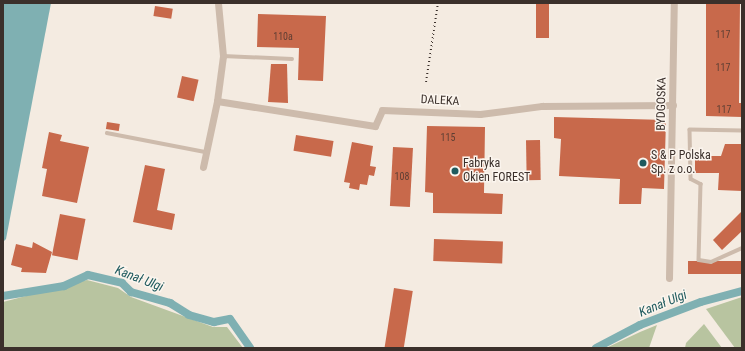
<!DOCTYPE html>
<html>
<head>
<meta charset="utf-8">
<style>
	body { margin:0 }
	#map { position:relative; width:745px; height:351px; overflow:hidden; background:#f4ebe1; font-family:"Roboto Condensed",sans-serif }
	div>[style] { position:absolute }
	.green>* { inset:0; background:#b8c4a0 }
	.water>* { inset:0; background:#7fb0b2 }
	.canal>* { height:8px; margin:-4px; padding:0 4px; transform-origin:4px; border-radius:4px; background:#7fb0b2 }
	.building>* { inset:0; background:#c8694b; transform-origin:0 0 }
	.service>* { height:3.5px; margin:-1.75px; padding:0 1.75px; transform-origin:1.75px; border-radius:1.75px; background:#cdbbac }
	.minor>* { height:7px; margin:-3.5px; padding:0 3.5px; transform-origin:3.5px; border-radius:3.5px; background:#cdbbac }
	.rail>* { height:2px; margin-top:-1px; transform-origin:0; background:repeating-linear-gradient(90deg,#3b302b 0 1px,transparent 0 4px) }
	.dots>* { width:11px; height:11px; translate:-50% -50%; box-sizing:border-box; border:2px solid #fbf5ee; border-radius:50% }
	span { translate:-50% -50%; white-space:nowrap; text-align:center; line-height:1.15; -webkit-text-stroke:3px #fbf5ee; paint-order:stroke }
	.number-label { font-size:10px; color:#5e3e33 }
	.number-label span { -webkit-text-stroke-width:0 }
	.street-label { font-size:12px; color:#3b302b }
	.poi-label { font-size:12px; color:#3b302b }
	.left { translate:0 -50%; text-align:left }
	.water-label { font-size:13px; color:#1f5a5e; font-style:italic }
	.frame { position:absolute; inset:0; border:4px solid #3b302b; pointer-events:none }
</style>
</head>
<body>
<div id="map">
	<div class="green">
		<i style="clip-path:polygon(87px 280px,118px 288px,131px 297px,213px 327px,227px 327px,243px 348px,3px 348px,3px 302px)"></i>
		<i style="clip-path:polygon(742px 297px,742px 348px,735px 348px,706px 309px)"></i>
		<i style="clip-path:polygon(704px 324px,722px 348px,685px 348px,686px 343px)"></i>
		<i style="clip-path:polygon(657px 325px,649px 348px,606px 348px,640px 332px)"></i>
	</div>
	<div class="water">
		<i style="clip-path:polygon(3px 3px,51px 3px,6px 239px,3px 242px)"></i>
	</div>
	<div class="canal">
		<i style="left:3px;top:296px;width:62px;rotate:-9.3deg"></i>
		<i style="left:64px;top:286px;width:26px;rotate:-25deg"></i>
		<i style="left:88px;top:275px;width:35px;rotate:13deg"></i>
		<i style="left:122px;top:283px;width:13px;rotate:45deg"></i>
		<i style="left:131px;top:292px;width:41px;rotate:15.8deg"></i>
		<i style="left:170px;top:303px;width:22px;rotate:32deg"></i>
		<i style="left:189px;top:315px;width:26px;rotate:16deg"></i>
		<i style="left:214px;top:322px;width:16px;rotate:-11deg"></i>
		<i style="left:230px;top:319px;width:35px;rotate:55deg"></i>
		<i style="left:596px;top:348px;width:50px;rotate:-27.6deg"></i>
		<i style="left:640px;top:325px;width:65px;rotate:-20.7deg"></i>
		<i style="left:701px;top:302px;width:42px;rotate:-15deg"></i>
	</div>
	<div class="building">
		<i style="left:536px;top:3px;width:13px;height:35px"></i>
		<i style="clip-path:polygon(706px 3px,740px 3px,739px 103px,742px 103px,742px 117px,706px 116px)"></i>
		<i style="left:155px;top:6px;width:18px;height:10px;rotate:9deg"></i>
		<i style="clip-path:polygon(258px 14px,326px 16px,323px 81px,298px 80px,299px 48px,257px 47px)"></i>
		<i style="clip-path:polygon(271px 64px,287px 64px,288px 103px,268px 102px)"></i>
		<i style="left:182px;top:76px;width:17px;height:22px;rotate:13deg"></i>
		<i style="clip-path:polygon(554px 117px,666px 120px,664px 189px,642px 188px,641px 204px,619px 204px,620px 179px,559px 176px,561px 139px,554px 138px)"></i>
		<i style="left:107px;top:122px;width:13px;height:7px;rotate:9deg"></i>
		<i style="clip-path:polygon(427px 126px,485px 127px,484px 193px,503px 194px,502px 214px,433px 213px,433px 193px,425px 192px)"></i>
		<i style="clip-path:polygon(49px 132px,62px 135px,60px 141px,89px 147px,77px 203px,42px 196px,47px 169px,42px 168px)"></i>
		<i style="left:296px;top:135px;width:38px;height:16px;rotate:9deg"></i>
		<i style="left:540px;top:140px;width:40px;height:14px;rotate:89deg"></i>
		<i style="clip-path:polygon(352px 142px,373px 146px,370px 166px,376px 167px,374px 176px,369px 175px,367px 185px,360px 184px,359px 190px,349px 188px,350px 183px,344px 182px)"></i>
		<i style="clip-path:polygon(725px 144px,742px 144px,742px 191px,718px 190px,719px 173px,695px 173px,695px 156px,721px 156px)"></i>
		<i style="left:393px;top:147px;width:20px;height:59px;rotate:3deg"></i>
		<i style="clip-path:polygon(145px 165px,165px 169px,157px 210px,175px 214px,172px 230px,133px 222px)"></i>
		<i style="clip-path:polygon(742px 211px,742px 231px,722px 250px,713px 240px)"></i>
		<i style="left:60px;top:214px;width:26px;height:42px;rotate:11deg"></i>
		<i style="left:434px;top:239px;width:69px;height:22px;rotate:2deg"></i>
		<i style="clip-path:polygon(33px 242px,52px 252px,46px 273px,21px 272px,22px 268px,11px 265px,16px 244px,32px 248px)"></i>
		<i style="left:742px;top:261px;width:13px;height:54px;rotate:90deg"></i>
		<i style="left:394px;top:288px;width:19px;height:61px;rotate:9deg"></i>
	</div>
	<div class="service">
		<i style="left:223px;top:56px;width:69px;rotate:2.5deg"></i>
		<i style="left:742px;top:131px;width:52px;rotate:-178.9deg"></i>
		<i style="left:690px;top:130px;width:49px;rotate:88.8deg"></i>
		<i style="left:691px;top:179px;width:11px;rotate:27deg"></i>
		<i style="left:701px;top:184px;width:76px;rotate:91.5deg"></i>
		<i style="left:699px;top:260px;width:12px;rotate:9deg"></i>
		<i style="left:711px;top:262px;width:34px;rotate:-24deg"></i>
		<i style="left:107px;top:133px;width:101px;rotate:10.9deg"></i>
	</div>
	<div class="minor">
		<i style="left:217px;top:101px;width:45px;rotate:-82.4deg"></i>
		<i style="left:223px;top:56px;width:53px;rotate:-95.4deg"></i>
		<i style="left:203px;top:167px;width:67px;rotate:-78deg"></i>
		<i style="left:217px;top:101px;width:160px;rotate:9deg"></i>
		<i style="left:375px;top:126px;width:17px;rotate:-66deg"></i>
		<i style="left:382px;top:110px;width:98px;rotate:2.3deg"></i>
		<i style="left:480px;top:114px;width:63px;rotate:-7.4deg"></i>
		<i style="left:542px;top:106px;width:131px;rotate:-0.4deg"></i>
		<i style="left:669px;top:278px;width:275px;rotate:-89deg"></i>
	</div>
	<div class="rail">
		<i style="left:426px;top:82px;width:80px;rotate:-81.4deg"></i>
	</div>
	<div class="dots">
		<i style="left:643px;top:163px;background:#1f5a5e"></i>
		<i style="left:455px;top:171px;background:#1f5a5e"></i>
	</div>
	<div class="number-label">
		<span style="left:723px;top:35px">117</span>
		<span style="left:283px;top:37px">110a</span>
		<span style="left:723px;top:68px">117</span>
		<span style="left:724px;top:110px">117</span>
		<span style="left:448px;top:138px">115</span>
		<span style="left:402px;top:177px">108</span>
	</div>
	<div class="street-label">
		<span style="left:440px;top:101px;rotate:3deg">DALEKA</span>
		<span style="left:662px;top:104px;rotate:-89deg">BYDGOSKA</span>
	</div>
	<div class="poi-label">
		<span class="left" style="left:651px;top:163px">S &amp; P Polska<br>Sp. z o.o.</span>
		<span class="left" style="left:463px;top:171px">Fabryka<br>Okien FOREST</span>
	</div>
	<div class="water-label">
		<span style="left:139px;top:279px;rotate:21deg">Kanał Ulgi</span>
		<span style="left:663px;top:304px;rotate:-22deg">Kanał Ulgi</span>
	</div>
	<div class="frame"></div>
</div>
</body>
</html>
